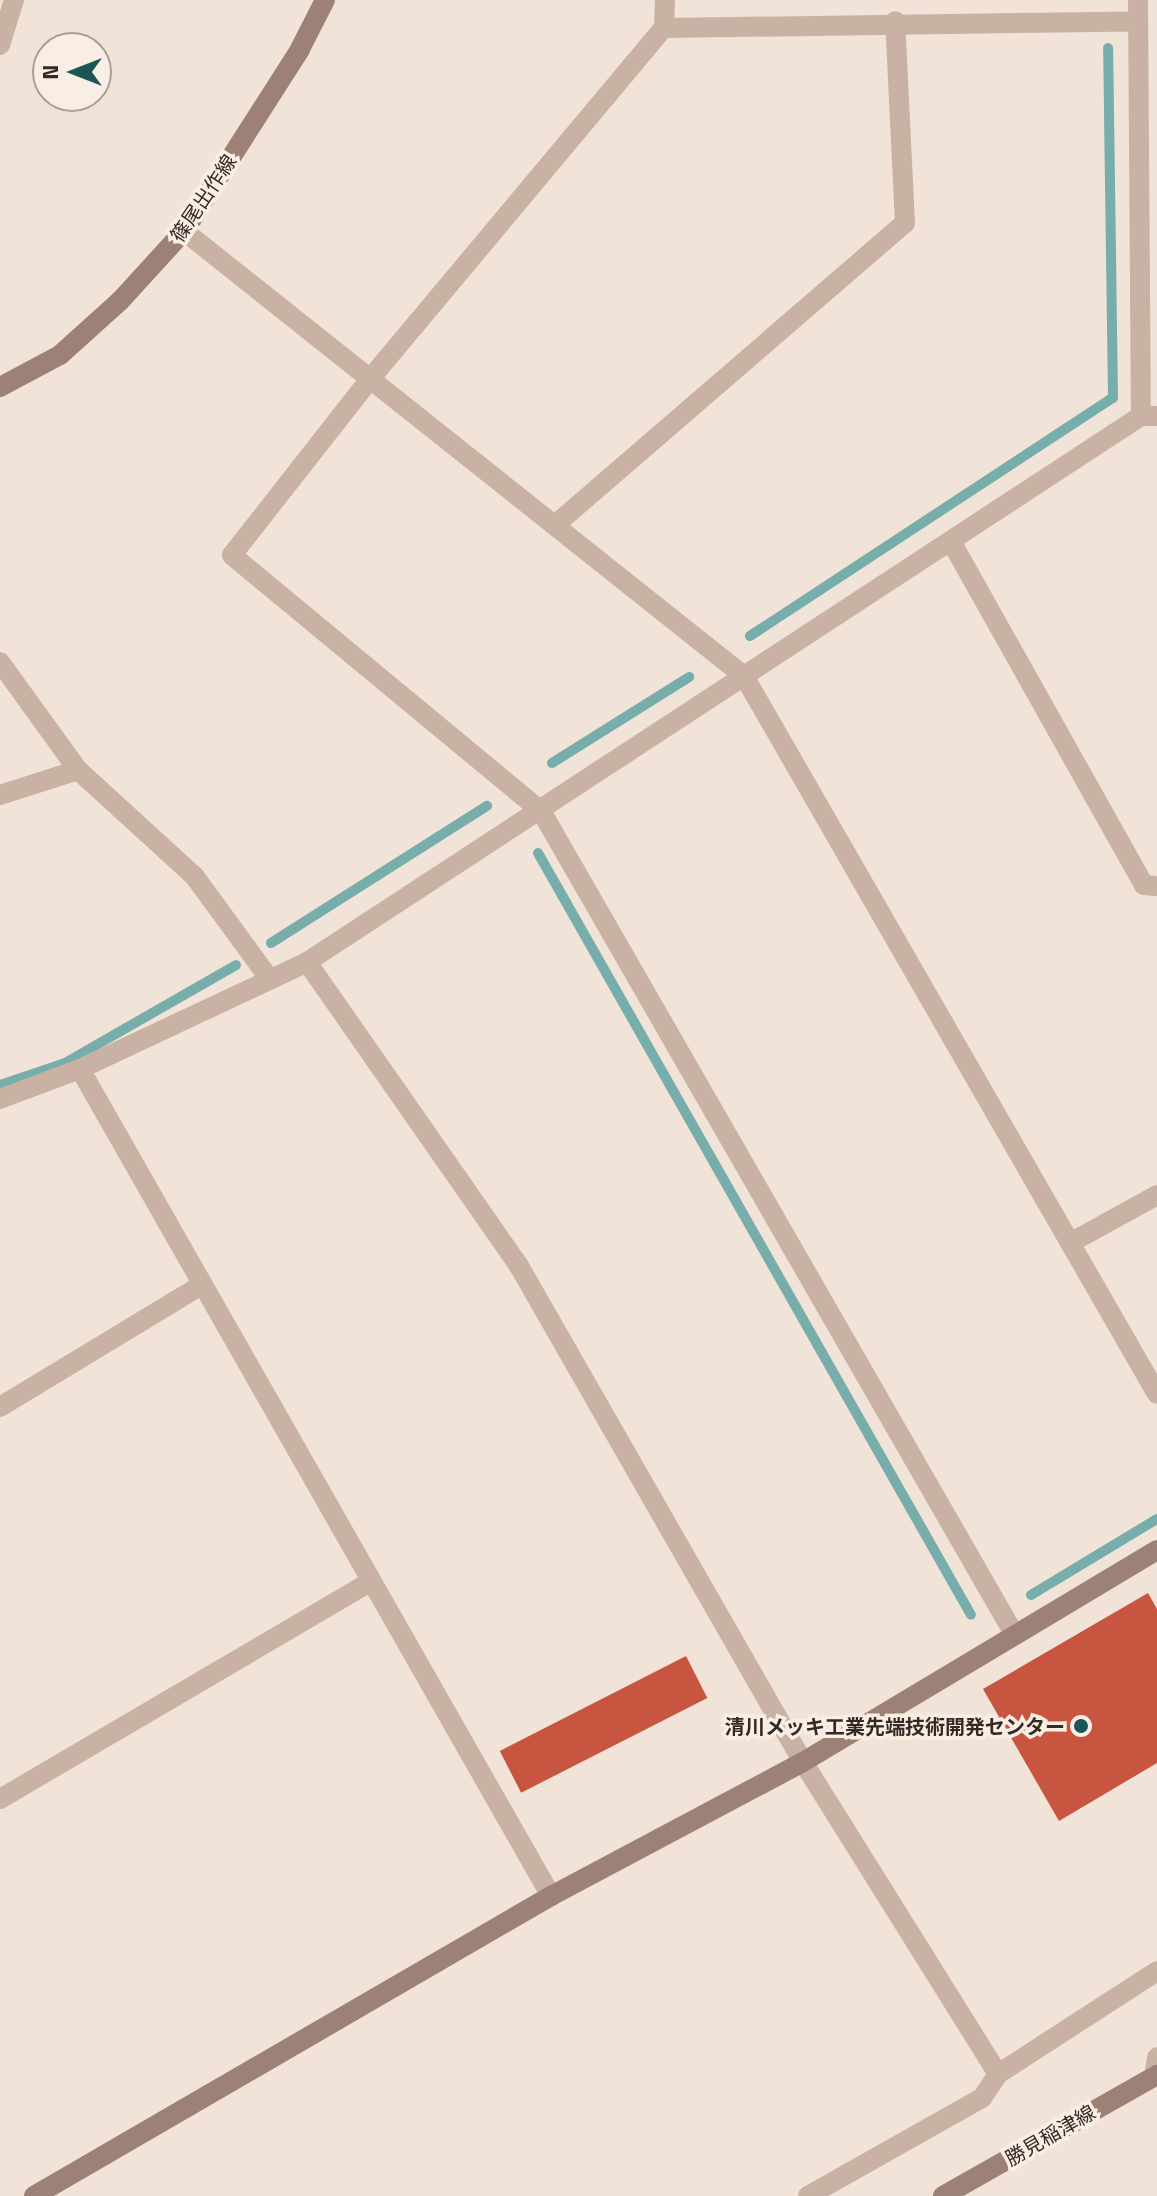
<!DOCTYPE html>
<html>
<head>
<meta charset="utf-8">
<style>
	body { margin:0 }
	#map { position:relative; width:1157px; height:2196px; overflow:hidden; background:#f1e3d8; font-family:"Titillium Web","Noto Sans JP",sans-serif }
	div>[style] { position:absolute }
	.stream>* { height:10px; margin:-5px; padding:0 5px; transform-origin:5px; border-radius:5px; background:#77aeac }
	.building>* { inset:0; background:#c75540; transform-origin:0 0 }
	.street>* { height:20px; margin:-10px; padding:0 10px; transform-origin:10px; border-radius:10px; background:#c9b2a4 }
	.secondary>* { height:20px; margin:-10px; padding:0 10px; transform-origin:10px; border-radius:10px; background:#9d8176 }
	.dots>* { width:22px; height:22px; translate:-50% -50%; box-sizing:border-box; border:4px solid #f9eee4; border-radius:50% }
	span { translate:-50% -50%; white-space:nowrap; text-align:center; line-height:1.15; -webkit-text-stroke:7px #f9eee4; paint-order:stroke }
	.street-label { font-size:20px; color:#352926 }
	.poi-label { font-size:20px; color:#352926; font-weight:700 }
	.right { translate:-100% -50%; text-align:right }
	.north { position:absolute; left:32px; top:32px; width:80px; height:80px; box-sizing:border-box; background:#f9eee4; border:2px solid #ab9f98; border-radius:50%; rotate:270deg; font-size:22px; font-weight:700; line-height:32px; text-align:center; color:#352926 }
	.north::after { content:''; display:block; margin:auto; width:28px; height:36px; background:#1b5655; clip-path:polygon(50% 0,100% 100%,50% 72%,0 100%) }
</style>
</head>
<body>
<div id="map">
	<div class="stream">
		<i style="left:750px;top:636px;width:434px;rotate:-33.3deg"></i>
		<i style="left:1113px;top:398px;width:350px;rotate:-90.8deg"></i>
		<i style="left:552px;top:763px;width:162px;rotate:-32.1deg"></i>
		<i style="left:538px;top:853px;width:876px;rotate:60.39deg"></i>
		<i style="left:271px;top:943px;width:256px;rotate:-32.4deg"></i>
		<i style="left:0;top:1085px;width:69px;rotate:-18.7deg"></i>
		<i style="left:65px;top:1063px;width:197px;rotate:-29.8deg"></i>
		<i style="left:1031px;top:1595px;width:147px;rotate:-31.1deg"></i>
	</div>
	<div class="building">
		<i style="clip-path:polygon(1148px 1593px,1157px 1609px,1157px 1763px,1059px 1821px,983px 1689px)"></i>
		<i style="left:686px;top:1656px;width:47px;height:209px;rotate:63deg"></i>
	</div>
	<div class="street">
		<i style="left:1138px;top:0;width:416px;rotate:89.6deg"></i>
		<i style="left:664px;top:28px;width:28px;rotate:-88deg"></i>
		<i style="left:0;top:45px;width:47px;rotate:-72.7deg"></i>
		<i style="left:184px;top:231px;width:715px;rotate:38.47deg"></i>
		<i style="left:744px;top:676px;width:828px;rotate:60.09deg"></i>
		<i style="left:555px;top:525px;width:462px;rotate:-40.8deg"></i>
		<i style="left:905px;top:223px;width:202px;rotate:-92.8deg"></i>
		<i style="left:952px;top:543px;width:392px;rotate:60.7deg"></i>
		<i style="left:1144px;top:885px;width:13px;rotate:4deg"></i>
		<i style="left:0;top:662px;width:133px;rotate:54.2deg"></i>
		<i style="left:78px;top:770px;width:159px;rotate:42.4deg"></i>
		<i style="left:195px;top:877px;width:125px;rotate:53.8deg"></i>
		<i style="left:0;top:795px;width:82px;rotate:-17.8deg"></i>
		<i style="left:307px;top:962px;width:371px;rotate:55.1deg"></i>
		<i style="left:519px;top:1266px;width:572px;rotate:60.21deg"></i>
		<i style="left:803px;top:1762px;width:368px;rotate:58deg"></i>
		<i style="left:80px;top:1069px;width:952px;rotate:60.34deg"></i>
		<i style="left:0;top:1099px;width:85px;rotate:-20.6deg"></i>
		<i style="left:80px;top:1069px;width:251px;rotate:-25.2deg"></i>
		<i style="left:307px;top:962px;width:997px;rotate:-33.21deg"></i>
		<i style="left:1141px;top:416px;width:16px"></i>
		<i style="left:1070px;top:1243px;width:99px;rotate:-28.9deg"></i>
		<i style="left:0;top:1407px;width:237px;rotate:-31.2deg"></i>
		<i style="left:1013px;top:1632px;width:947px;rotate:-119.89deg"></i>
		<i style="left:541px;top:811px;width:401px;rotate:-140.4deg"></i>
		<i style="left:232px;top:555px;width:224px;rotate:-51.9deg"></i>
		<i style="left:370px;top:379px;width:458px;rotate:-50.1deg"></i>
		<i style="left:664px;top:28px;width:474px;rotate:-0.8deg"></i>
		<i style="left:0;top:1799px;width:430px;rotate:-30.4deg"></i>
		<i style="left:1154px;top:2077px;width:20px;rotate:-81deg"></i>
		<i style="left:808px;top:2196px;width:200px;rotate:-29.4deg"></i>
		<i style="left:982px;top:2098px;width:29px;rotate:-56deg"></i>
		<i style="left:998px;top:2074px;width:189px;rotate:-32.9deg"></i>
	</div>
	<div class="secondary">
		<i style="left:0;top:387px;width:68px;rotate:-28.1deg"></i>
		<i style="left:60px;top:355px;width:81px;rotate:-42deg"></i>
		<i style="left:120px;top:301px;width:95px;rotate:-47.6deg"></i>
		<i style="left:184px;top:231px;width:214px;rotate:-57.4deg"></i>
		<i style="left:299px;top:51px;width:57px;rotate:-63deg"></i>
		<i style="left:34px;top:2196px;width:598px;rotate:-30.13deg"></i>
		<i style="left:551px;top:1896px;width:285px;rotate:-28deg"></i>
		<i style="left:803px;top:1762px;width:413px;rotate:-30.9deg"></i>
		<i style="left:943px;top:2196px;width:246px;rotate:-29.5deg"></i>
	</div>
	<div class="dots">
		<i style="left:1081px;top:1726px;background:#1b5655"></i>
	</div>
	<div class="street-label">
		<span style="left:203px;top:198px;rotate:-56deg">篠尾出作線</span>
		<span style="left:1050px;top:2135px;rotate:-30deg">勝見稲津線</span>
	</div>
	<div class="poi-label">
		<span class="right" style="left:1065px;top:1726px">清川メッキ工業先端技術開発センター</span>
	</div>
	<div class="north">N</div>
</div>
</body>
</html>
